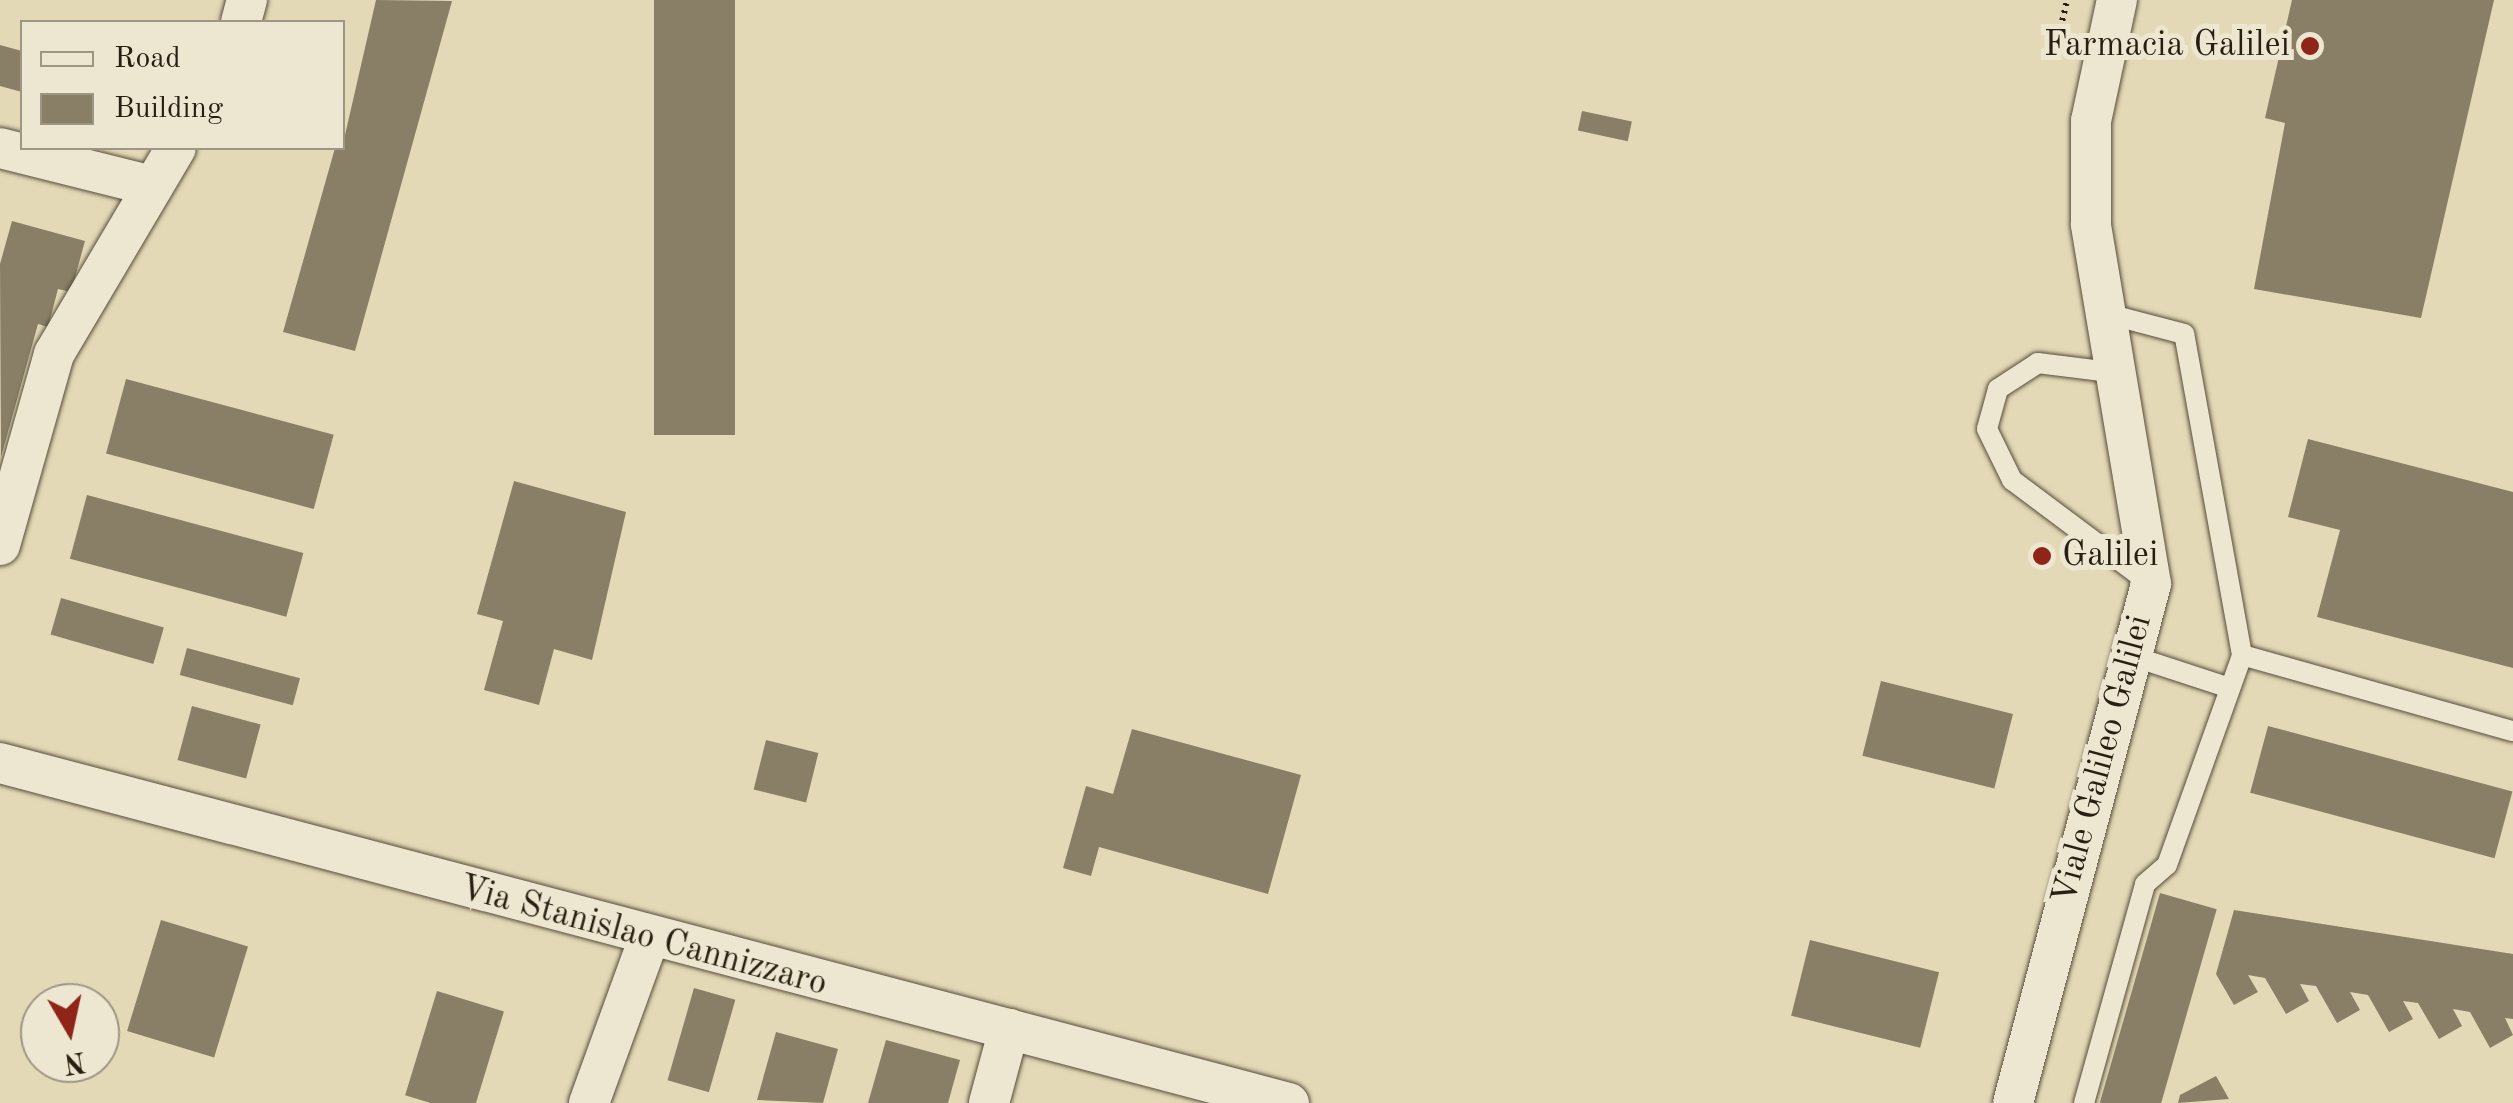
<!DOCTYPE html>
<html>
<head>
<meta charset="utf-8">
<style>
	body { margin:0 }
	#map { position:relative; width:2513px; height:1103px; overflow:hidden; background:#e3d9b7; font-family:"Old Standard TT",serif }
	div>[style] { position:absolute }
	.building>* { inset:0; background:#897f67; transform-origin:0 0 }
	.path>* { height:6px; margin-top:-3px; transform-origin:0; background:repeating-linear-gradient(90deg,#281e11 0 2.5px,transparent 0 7.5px) }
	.roads { filter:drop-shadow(0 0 2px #574d3a) drop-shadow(0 0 2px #574d3a) }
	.lane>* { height:20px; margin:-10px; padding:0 10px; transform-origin:10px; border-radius:10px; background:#ede6d0 }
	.street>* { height:40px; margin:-20px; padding:0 20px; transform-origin:20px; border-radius:20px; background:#ede6d0 }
	.dots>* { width:28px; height:28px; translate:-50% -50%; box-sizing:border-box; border:5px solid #ede6d0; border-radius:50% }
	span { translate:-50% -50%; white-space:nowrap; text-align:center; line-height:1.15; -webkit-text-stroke:10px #ede6d0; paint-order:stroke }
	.poi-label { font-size:35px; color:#281e11 }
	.right { translate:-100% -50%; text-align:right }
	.left { translate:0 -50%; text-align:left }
	.street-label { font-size:35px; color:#281e11 }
	.legend { position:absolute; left:20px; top:20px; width:325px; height:130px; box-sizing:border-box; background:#ede6d0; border:2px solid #9e9684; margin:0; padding:12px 18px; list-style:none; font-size:30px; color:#281e11 }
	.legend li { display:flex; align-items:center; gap:20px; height:50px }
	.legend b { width:50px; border:2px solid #9e9684 }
	.north { position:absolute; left:20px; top:983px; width:100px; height:100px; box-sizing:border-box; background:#ede6d0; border:2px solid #9e9684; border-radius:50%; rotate:171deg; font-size:28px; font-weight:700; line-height:40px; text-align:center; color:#281e11 }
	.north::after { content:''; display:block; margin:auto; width:35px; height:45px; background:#8f2418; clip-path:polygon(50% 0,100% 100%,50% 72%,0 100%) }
</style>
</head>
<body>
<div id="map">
	<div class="building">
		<i style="clip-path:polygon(376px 0,452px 1px,355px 351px,283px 332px,335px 148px,342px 148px)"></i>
		<i style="left:654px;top:0;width:81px;height:435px"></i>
		<i style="clip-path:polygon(2292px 0,2494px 0,2421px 318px,2254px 289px,2285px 123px,2265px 118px)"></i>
		<i style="clip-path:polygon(0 45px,22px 51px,22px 92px,0 86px)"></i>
		<i style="left:1582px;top:111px;width:51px;height:20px;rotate:12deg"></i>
		<i style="clip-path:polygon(12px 221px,85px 241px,71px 292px,58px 289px,48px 327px,38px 324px,1px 457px,0 264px)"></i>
		<i style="left:126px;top:379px;width:215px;height:77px;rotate:15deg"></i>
		<i style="clip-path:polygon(2308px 439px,2513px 492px,2513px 668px,2317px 617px,2340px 530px,2288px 517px)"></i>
		<i style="clip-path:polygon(514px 481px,626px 512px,592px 660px,554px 649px,539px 705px,484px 690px,503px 621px,477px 614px)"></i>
		<i style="left:87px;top:495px;width:224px;height:66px;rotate:15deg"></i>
		<i style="left:61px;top:598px;width:107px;height:38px;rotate:16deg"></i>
		<i style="left:187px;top:648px;width:117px;height:28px;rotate:15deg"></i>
		<i style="left:1881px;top:681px;width:136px;height:77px;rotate:14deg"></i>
		<i style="left:192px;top:706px;width:71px;height:56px;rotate:15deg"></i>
		<i style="left:2268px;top:726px;width:253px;height:69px;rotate:15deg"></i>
		<i style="clip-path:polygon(1132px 729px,1301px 775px,1268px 894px,1099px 847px,1091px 876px,1063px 868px,1086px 786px,1113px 794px)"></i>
		<i style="left:766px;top:740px;width:54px;height:51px;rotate:14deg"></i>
		<i style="left:2160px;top:893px;width:59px;height:218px;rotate:16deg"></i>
		<i style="clip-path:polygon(2234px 910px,2513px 954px,2513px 1019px,2505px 1018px,2513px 1035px,2490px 1048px,2470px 1012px,2453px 1009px,2462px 1026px,2439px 1039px,2418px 1003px,2403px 1001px,2413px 1019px,2389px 1032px,2368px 995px,2350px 992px,2360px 1010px,2337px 1023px,2316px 986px,2300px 984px,2309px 1001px,2286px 1014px,2265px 978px,2248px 975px,2258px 992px,2234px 1005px,2216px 974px)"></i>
		<i style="left:161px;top:920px;width:91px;height:116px;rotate:17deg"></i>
		<i style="left:1810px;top:940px;width:133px;height:78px;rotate:14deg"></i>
		<i style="left:694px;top:988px;width:43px;height:96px;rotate:16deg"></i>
		<i style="left:437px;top:991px;width:70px;height:109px;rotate:17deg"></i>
		<i style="clip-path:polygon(776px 1032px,838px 1049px,823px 1103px,757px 1100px)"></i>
		<i style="clip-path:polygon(886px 1040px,960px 1060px,948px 1103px,868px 1103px)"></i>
		<i style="clip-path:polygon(2216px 1076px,2229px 1099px,2178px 1103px,2180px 1095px)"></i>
	</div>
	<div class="path">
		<i style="left:2059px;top:35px;width:36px;rotate:-77deg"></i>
	</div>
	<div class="roads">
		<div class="lane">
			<i style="left:2118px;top:373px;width:81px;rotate:-172.9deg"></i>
			<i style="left:2038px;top:363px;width:48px;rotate:147deg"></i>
			<i style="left:1998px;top:389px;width:41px;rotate:105.4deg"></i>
			<i style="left:1987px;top:429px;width:57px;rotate:63.9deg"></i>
			<i style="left:2012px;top:480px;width:169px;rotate:36.8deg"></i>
			<i style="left:2129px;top:655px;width:106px;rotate:18.1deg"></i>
			<i style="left:2242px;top:655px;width:281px;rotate:15.7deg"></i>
			<i style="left:2084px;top:1103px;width:227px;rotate:-74.4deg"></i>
			<i style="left:2145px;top:884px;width:29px;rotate:-41deg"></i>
			<i style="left:2167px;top:865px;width:223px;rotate:-70.3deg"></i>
			<i style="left:2242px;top:655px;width:326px;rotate:-100.2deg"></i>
			<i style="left:2184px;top:334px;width:79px;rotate:-165.3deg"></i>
		</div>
		<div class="street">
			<i style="left:241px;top:22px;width:23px;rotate:-75deg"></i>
			<i style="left:0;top:148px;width:153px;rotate:14deg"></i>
			<i style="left:0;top:545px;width:198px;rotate:-74.2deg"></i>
			<i style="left:54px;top:354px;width:239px;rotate:-59.4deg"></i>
			<i style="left:0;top:763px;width:1333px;rotate:14.78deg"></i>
			<i style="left:589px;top:1103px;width:172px;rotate:-70deg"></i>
			<i style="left:989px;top:1103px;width:77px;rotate:-74.9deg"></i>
			<i style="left:2013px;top:1103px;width:537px;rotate:-75.11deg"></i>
			<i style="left:2151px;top:584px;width:365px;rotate:-99.5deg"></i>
			<i style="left:2091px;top:224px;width:103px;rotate:-90deg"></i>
			<i style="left:2091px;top:121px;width:124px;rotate:-77.9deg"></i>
		</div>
	</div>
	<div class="dots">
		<i style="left:2310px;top:46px;background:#8f2418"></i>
		<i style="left:2042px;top:556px;background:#8f2418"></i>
	</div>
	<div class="poi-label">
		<span class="right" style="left:2290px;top:46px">Farmacia Galilei</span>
		<span class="left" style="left:2062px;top:556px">Galilei</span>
	</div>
	<div class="street-label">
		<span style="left:2103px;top:760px;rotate:-75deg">Viale Galileo Galilei</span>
		<span style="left:643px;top:937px;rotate:15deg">Via Stanislao Cannizzaro</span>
	</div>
	<ul class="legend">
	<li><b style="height:12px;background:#ede6d0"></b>Road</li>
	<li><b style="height:28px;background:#897f67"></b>Building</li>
	</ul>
	<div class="north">N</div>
</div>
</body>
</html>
